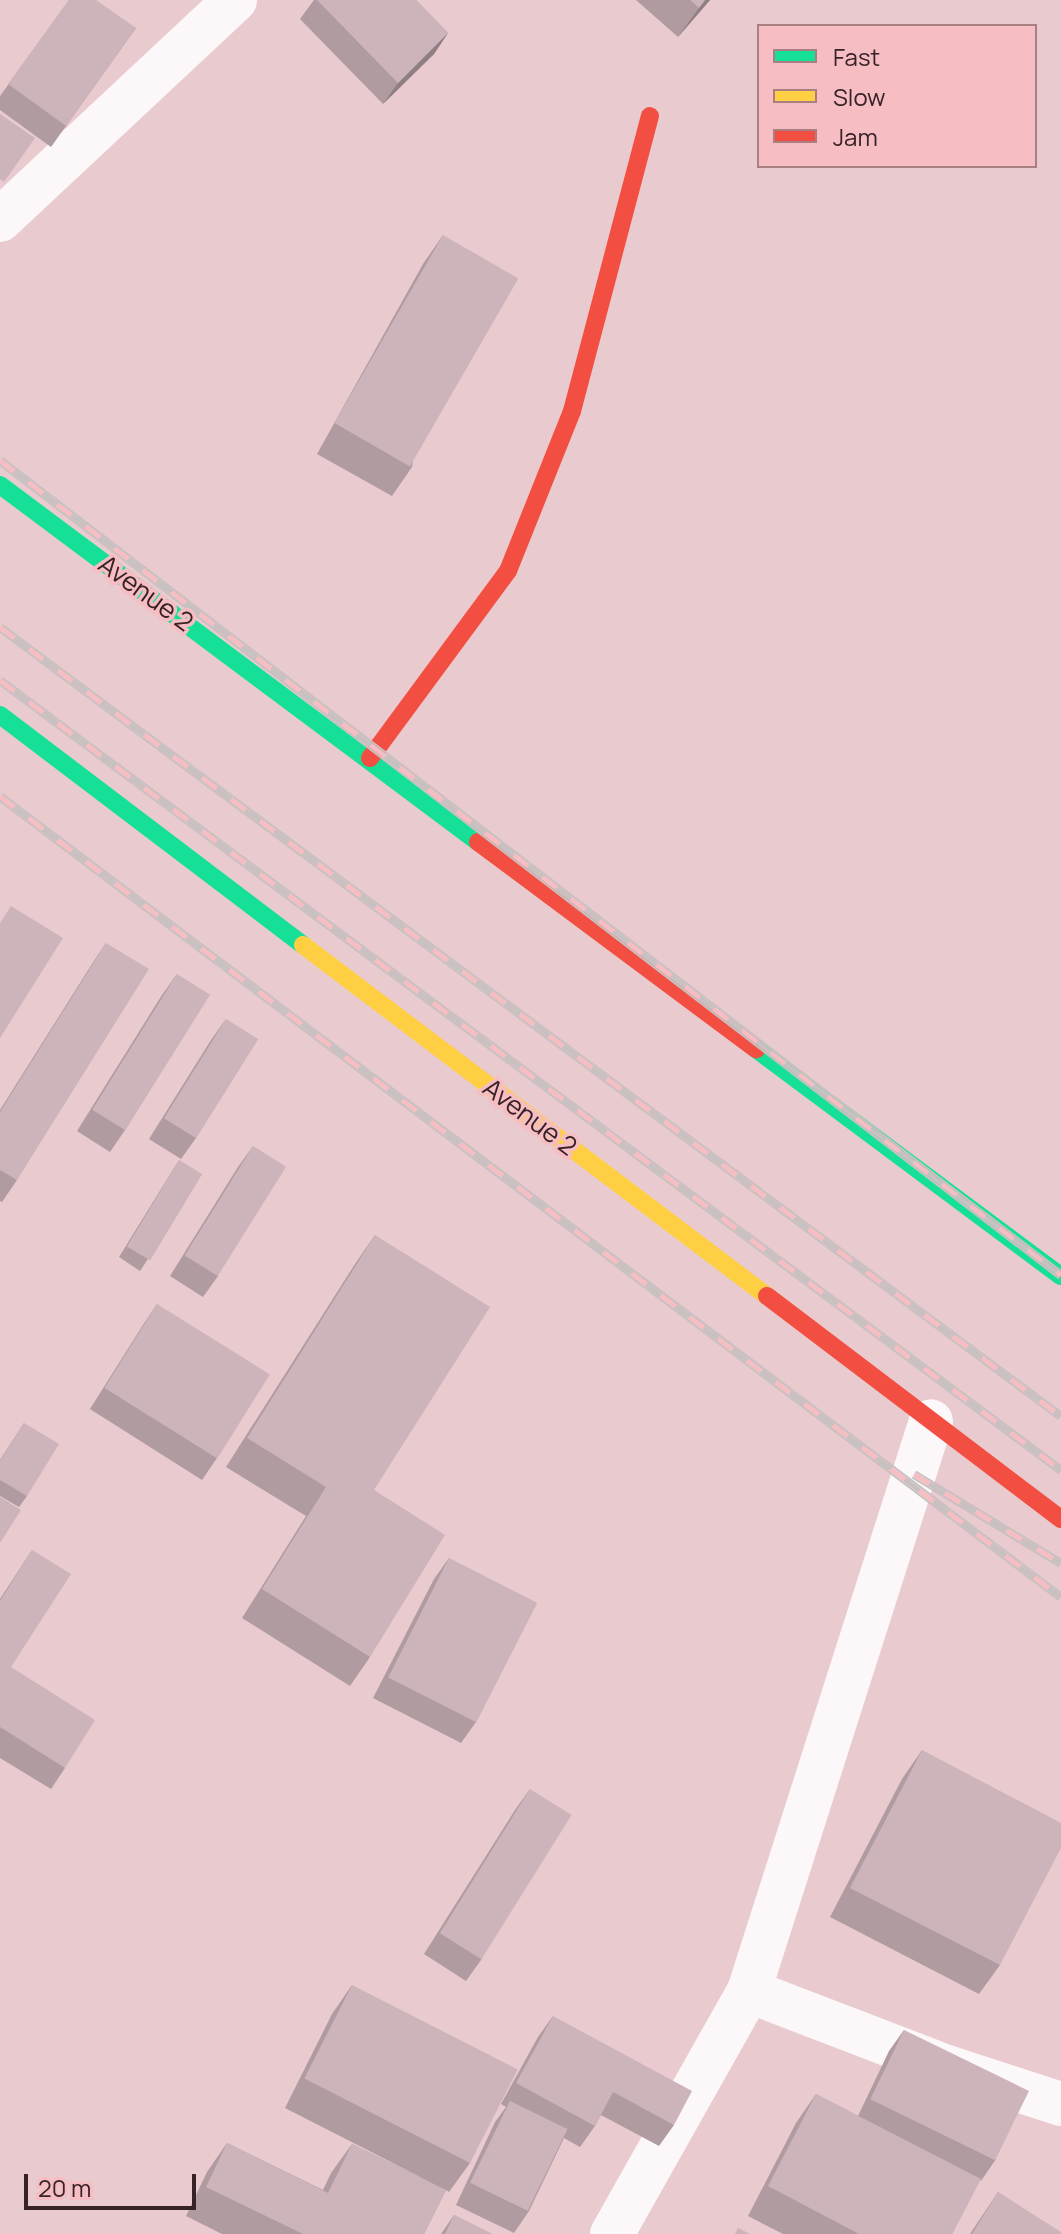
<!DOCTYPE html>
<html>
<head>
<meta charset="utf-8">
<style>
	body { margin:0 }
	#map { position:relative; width:1061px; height:2234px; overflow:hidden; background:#e9cace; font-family:Manrope,sans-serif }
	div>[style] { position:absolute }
	.street>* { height:44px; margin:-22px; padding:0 22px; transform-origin:22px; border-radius:22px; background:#fcf7f8 }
	.fast>* { height:18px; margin:-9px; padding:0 9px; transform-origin:9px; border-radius:9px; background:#16e098 }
	.slow>* { height:18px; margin:-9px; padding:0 9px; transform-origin:9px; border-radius:9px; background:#ffcf43 }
	.jam>* { height:18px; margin:-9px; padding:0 9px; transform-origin:9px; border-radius:9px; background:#f24e42 }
	.rail>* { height:9px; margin-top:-4.5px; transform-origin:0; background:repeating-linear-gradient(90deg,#f6bdc3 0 18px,#c9c0c1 0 36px); box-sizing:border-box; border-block:2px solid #c9c0c1 }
	.wall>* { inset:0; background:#af9ba0 }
	.shaded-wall>* { inset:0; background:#8f7e82 }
	.building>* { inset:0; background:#ccb4ba; transform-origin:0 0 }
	span { translate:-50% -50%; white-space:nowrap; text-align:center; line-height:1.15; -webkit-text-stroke:7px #f6bdc3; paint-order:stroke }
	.street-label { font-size:26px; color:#372225 }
	.legend { position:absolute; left:757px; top:24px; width:280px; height:144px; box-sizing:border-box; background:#f6bdc3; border:2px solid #aa7f84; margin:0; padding:10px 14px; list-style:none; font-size:24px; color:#372225 }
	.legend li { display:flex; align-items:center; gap:16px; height:40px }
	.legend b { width:40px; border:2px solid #aa7f84 }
	.scale { position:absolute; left:24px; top:2174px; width:172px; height:36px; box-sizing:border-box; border:4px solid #372225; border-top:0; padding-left:10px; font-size:24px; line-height:28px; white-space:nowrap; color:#372225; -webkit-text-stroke:6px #f6bdc3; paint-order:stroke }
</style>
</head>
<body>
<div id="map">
	<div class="street">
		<i style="left:0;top:220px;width:322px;rotate:-43.1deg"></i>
		<i style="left:749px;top:1991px;width:598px;rotate:-72.29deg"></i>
		<i style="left:612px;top:2234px;width:279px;rotate:-60.6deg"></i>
		<i style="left:749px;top:1991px;width:212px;rotate:21deg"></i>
		<i style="left:947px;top:2067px;width:120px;rotate:18deg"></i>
	</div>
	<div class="fast">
		<i style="left:0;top:485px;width:597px;rotate:36.75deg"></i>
		<i style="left:0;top:715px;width:380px;rotate:37.2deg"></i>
		<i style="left:756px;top:1049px;width:380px;rotate:36.7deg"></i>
	</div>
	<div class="slow">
		<i style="left:303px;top:945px;width:582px;rotate:37.11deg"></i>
	</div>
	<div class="jam">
		<i style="left:370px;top:758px;width:232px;rotate:-53.6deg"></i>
		<i style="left:508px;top:571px;width:172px;rotate:-68.2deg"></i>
		<i style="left:572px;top:411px;width:305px;rotate:-75.2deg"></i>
		<i style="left:478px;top:842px;width:347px;rotate:36.7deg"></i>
		<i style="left:767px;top:1296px;width:369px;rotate:37.2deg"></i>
	</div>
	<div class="rail">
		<i style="left:0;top:460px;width:1338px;rotate:37.53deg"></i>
		<i style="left:0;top:627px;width:1322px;rotate:36.64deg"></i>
		<i style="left:0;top:680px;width:1323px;rotate:36.67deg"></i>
		<i style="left:0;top:796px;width:1329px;rotate:37.05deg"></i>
		<i style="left:914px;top:1474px;width:172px;rotate:31.2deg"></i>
	</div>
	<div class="wall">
		<i style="clip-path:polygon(69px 0,136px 28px,51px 147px,0 110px,0 96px)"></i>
		<i style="clip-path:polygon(314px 0,416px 0,448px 33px,434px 54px,383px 104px,300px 19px)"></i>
		<i style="clip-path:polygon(636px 0,710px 0,678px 37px)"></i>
		<i style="clip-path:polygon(443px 235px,412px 467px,392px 496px,317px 454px,423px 264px)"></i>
		<i style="clip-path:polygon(106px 943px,17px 1180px,2px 1202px,0 1201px,0 1110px,92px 964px)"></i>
		<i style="clip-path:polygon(177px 974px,125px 1130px,110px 1152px,77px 1131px,162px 995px)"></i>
		<i style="clip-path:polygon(226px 1019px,196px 1138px,181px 1159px,149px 1139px,211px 1040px)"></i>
		<i style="clip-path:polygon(253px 1146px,218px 1276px,203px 1297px,170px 1276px,238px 1167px)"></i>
		<i style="clip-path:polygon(179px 1160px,148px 1259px,140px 1271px,119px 1257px)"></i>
		<i style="clip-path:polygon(375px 1235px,374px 1490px,370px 1657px,350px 1686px,242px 1618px,306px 1516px,226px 1467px,355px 1264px)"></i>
		<i style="clip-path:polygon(157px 1304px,217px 1458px,202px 1480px,90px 1409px,143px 1325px)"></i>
		<i style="clip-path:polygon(24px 1423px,27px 1496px,19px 1507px,0 1496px,0 1460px)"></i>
		<i style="clip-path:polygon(32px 1550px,11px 1667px,65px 1768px,51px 1789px,0 1758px,0 1599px)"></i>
		<i style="clip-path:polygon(449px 1558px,476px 1722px,461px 1743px,373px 1698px,434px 1579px)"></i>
		<i style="clip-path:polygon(922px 1750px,1000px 1965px,979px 1994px,830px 1917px,902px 1779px)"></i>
		<i style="clip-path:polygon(530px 1789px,481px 1960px,466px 1981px,424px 1954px,515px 1810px)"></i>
		<i style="clip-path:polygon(352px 1985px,470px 2163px,449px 2192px,446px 2190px,424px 2234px,222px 2234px,186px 2216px,207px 2172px,227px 2143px,323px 2190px,331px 2173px,352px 2144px,432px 2183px,285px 2108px,332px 2014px)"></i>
		<i style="clip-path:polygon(553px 2016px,674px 2125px,659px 2146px,601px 2115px,595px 2126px,580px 2147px,564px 2138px,529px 2211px,514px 2233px,456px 2205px,495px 2122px,506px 2107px,501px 2104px,538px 2037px)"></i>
		<i style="clip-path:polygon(904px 2030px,996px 2159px,981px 2181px,980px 2180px,952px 2234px,783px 2234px,748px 2216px,796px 2123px,816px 2094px,858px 2116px,889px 2051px)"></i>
		<i style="clip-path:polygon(998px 2192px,1061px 2234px,970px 2234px)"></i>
		<i style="clip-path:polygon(454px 2215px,492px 2234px,441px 2234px)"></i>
	</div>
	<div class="shaded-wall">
		<i style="clip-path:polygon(705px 0,710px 0,678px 37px,699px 8px)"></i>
		<i style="clip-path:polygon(448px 33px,434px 54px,383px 104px,398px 83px)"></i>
	</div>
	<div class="building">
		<i style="clip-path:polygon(69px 0,96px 0,136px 28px,66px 126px,8px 84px)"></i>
		<i style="clip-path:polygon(317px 0,416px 0,448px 33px,398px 83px)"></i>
		<i style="clip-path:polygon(690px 0,705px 0,699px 8px)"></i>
		<i style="clip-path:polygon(0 114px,35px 138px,4px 182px,0 179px)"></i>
		<i style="left:443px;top:235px;width:87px;height:217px;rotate:30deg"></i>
		<i style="clip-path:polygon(11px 906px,63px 938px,0 1038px,0 923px)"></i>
		<i style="clip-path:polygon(106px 943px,149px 969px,17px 1180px,0 1170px,0 1112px)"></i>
		<i style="left:177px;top:974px;width:39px;height:160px;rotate:32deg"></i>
		<i style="left:226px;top:1019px;width:38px;height:117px;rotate:32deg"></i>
		<i style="left:253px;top:1146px;width:39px;height:129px;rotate:32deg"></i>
		<i style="left:179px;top:1160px;width:27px;height:101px;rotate:31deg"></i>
		<i style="clip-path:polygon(375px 1235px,490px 1307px,374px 1490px,445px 1535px,370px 1657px,262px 1589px,326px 1487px,247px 1438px)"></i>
		<i style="left:157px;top:1304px;width:133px;height:99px;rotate:32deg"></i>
		<i style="clip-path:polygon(24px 1423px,59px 1444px,27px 1496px,0 1480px,0 1461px)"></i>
		<i style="clip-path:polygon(0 1497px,21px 1510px,0 1543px)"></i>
		<i style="clip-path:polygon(32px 1550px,71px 1574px,11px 1667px,95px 1720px,65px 1768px,0 1727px,0 1601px)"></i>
		<i style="left:449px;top:1558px;width:99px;height:134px;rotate:27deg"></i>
		<i style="clip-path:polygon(922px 1750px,1061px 1823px,1061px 1848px,1000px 1965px,850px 1888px)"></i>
		<i style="left:530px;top:1789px;width:49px;height:170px;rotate:32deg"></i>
		<i style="left:352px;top:1985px;width:186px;height:105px;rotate:27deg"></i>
		<i style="clip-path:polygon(553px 2016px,692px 2091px,674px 2125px,613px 2092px,595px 2126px,516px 2083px)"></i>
		<i style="left:904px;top:2030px;width:139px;height:77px;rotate:26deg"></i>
		<i style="clip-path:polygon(816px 2094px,981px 2179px,952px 2234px,859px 2234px,768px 2186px)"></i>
		<i style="left:510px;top:2101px;width:64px;height:91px;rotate:26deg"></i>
		<i style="clip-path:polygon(227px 2143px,328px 2193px,352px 2144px,446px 2190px,424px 2234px,303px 2234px,206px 2187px)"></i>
		<i style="clip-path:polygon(998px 2192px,1061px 2232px,1061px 2234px,972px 2234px)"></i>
		<i style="clip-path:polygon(454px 2215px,492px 2234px,445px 2234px)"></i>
		<i style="clip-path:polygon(738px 2228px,750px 2234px,735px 2234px)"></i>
	</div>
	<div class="street-label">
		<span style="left:146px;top:593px;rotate:36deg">Avenue 2</span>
		<span style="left:530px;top:1117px;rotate:37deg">Avenue 2</span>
	</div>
	<ul class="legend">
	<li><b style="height:10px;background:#16e098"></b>Fast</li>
	<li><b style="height:10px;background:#ffcf43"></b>Slow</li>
	<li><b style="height:10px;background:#f24e42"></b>Jam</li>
	</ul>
	<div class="scale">20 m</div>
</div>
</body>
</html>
